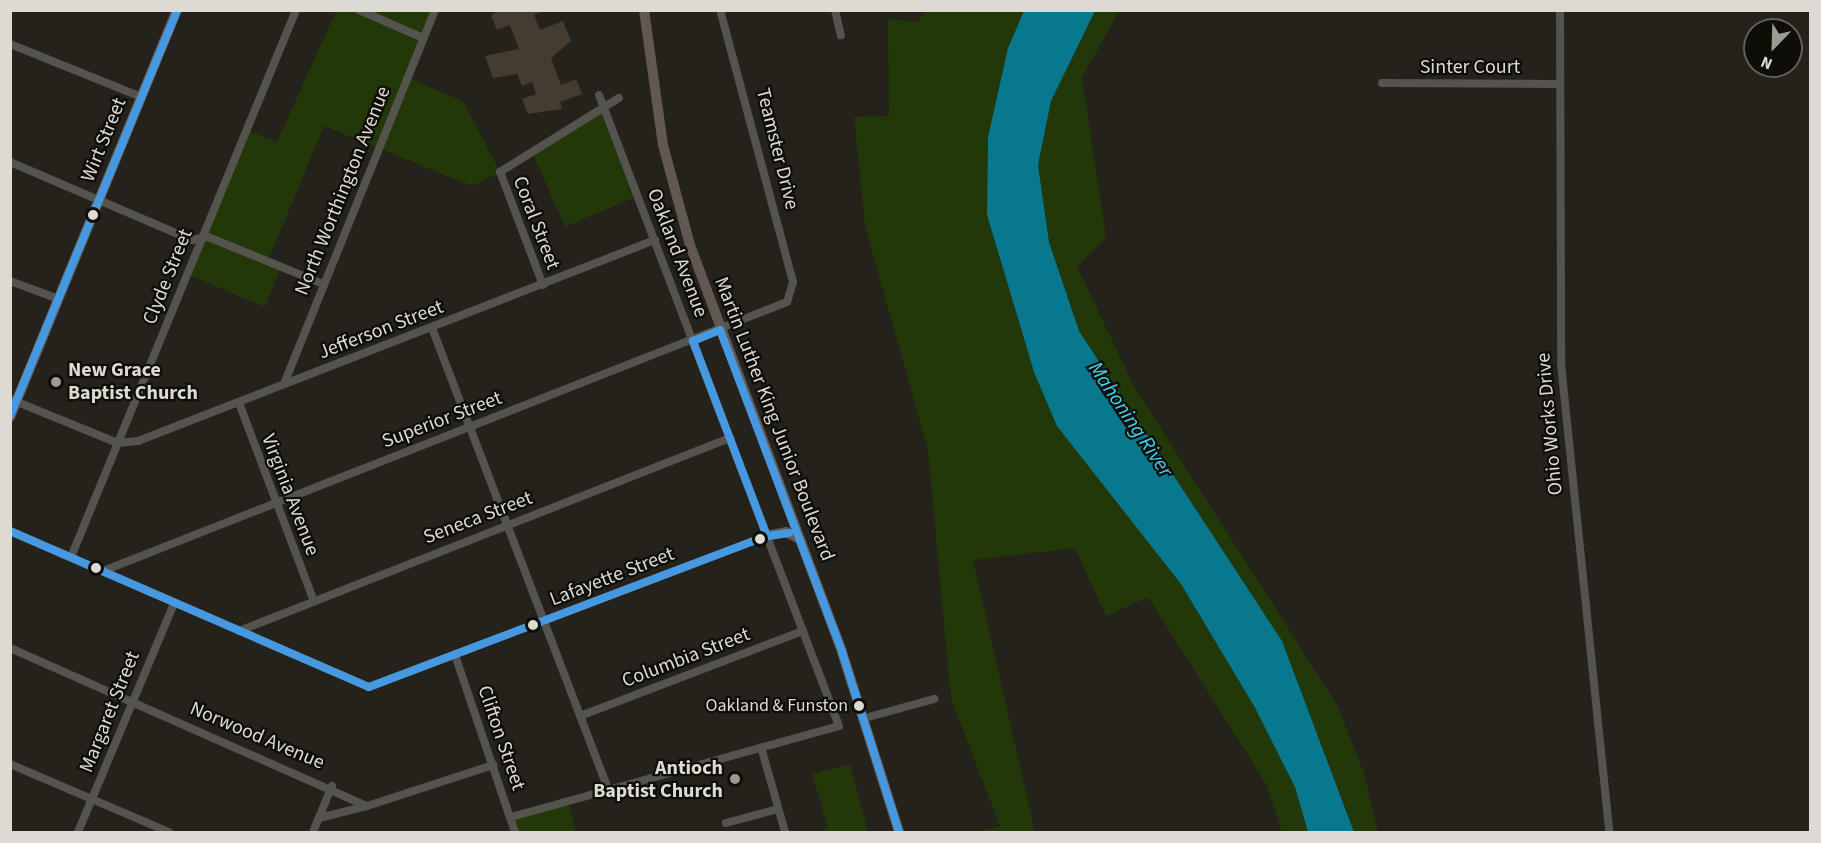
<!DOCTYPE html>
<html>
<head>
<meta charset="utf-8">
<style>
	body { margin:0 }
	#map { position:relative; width:1821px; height:843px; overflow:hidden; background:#24221a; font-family:"Source Sans 3",sans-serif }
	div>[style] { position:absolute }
	.green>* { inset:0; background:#233808 }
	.water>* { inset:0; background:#07788d }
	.building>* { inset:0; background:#443c30 }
	.minor>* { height:8px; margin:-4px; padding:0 4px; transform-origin:4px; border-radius:4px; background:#54534d }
	.major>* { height:10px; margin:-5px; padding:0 5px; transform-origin:5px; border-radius:5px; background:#605851 }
	.bus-1>* { height:8px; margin:-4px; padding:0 4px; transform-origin:4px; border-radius:4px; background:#4699e1 }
	.dots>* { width:16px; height:16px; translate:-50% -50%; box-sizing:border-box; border:3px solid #0f0d07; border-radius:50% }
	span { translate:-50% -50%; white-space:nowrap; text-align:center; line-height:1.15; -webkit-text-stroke:4.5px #0f0d07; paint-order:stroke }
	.bus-label { font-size:18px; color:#dddad1 }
	.right { translate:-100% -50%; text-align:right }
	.street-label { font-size:20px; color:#dddad1 }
	.poi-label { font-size:20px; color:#dddad1; font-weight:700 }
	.left { translate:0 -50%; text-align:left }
	.water-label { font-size:21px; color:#3ed3f3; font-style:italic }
	.frame { position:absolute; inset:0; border:12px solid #dddad1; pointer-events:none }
	.north { position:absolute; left:1743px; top:18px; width:60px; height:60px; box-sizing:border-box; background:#0f0d07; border:2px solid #615f58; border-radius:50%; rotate:203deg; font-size:16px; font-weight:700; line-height:24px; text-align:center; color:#dddad1 }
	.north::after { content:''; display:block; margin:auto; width:21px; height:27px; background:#9c9a91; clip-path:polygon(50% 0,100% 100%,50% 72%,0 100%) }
</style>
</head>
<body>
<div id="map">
	<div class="green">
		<i style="clip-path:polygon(336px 11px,435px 11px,407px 77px,464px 102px,500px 172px,472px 186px,324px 126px,268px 261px,281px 266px,265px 307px,187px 274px,246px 130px,277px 142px)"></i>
		<i style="clip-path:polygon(925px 11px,1025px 11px,988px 137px,987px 215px,1034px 372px,1181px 584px,1254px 706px,1295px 787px,1308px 832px,1282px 832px,1266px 784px,1148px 597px,1106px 616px,1075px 548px,973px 560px,1035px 832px,975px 832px,1000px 826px,951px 699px,928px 450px,865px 226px,854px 117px,889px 116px,888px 19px,918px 22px)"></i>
		<i style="clip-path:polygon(1095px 11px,1119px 11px,1082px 78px,1106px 237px,1077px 267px,1135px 388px,1337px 705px,1364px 773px,1378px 832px,1354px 832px,1282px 641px,1079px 331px,1049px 242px,1038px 165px,1051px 101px)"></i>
		<i style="clip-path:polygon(603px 107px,637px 196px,565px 227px,532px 152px)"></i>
		<i style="clip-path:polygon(850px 764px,868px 832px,817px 832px,828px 828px,812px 774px)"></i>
		<i style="clip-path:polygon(568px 801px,576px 832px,515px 832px,511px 817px)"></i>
	</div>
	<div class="water">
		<i style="clip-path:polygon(1024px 11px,1095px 11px,1051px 101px,1038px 165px,1049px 242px,1079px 331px,1282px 641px,1354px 832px,1308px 832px,1295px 787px,1254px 706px,1181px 584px,1057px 426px,1034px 372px,987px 215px,988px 137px,1008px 48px)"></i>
	</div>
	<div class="building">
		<i style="clip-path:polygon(498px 10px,545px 10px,534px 15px,540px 30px,563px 21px,571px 41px,551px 58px,561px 85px,576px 79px,582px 94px,560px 102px,562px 109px,528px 114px,522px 99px,536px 94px,532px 82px,522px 86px,517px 74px,493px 78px,485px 56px,519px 49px,510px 25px,497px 30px,491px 16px)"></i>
	</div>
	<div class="minor">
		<i style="left:359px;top:10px;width:70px;rotate:23.6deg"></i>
		<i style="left:835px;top:10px;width:26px;rotate:77deg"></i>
		<i style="left:1560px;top:10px;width:354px;rotate:89.8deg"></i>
		<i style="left:1561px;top:364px;width:470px;rotate:84.1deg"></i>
		<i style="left:10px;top:44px;width:141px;rotate:22deg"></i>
		<i style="left:1382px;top:83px;width:176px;rotate:0.3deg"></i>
		<i style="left:10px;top:162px;width:198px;rotate:23.2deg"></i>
		<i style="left:192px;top:240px;width:16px;rotate:-11deg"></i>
		<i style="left:208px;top:237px;width:124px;rotate:22.2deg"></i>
		<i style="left:10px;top:281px;width:52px;rotate:20.2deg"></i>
		<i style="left:543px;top:285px;width:121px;rotate:-110.8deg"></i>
		<i style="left:500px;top:172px;width:140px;rotate:-31.9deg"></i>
		<i style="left:432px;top:328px;width:494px;rotate:69.1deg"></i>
		<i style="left:284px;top:384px;width:403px;rotate:-68deg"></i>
		<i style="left:10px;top:399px;width:117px;rotate:22.2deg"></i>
		<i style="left:118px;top:443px;width:20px;rotate:-6deg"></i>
		<i style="left:138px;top:441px;width:555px;rotate:-21.25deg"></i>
		<i style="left:239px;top:403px;width:210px;rotate:69.3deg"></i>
		<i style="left:10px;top:531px;width:391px;rotate:23.5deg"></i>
		<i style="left:369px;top:687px;width:426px;rotate:-20.8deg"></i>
		<i style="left:71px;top:557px;width:591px;rotate:-67.64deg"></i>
		<i style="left:103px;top:571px;width:735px;rotate:-21.47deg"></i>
		<i style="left:787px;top:302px;width:21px;rotate:-73deg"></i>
		<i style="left:793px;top:282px;width:282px;rotate:-105deg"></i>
		<i style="left:239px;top:631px;width:528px;rotate:-21.46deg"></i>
		<i style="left:10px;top:648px;width:390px;rotate:23.9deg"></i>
		<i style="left:367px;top:806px;width:133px;rotate:-18deg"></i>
		<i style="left:455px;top:655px;width:187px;rotate:71.3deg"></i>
		<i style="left:580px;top:716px;width:239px;rotate:-20.9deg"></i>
		<i style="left:865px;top:718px;width:72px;rotate:-15.4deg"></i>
		<i style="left:761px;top:747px;width:88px;rotate:74.2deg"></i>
		<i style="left:10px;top:764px;width:173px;rotate:23.2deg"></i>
		<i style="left:511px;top:817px;width:340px;rotate:-15.5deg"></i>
		<i style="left:839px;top:726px;width:675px;rotate:-110.82deg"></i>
		<i style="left:319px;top:818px;width:49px;rotate:-14deg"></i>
		<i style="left:726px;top:823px;width:54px;rotate:-15.1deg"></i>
		<i style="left:78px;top:832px;width:247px;rotate:-67.2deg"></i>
		<i style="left:313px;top:832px;width:50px;rotate:-67.6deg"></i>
	</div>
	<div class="major">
		<i style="left:644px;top:10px;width:136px;rotate:82deg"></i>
		<i style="left:663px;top:145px;width:104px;rotate:74.9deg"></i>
		<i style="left:690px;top:245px;width:434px;rotate:69.5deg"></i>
		<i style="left:842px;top:652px;width:189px;rotate:72.4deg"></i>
		<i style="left:10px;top:417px;width:440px;rotate:-67.7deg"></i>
		<i style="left:767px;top:536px;width:19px;rotate:-12deg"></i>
		<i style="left:786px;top:532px;width:16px;rotate:27deg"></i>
	</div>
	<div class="bus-1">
		<i style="left:10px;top:416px;width:439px;rotate:-67.6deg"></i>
		<i style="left:10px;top:531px;width:391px;rotate:23.5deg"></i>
		<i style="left:767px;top:536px;width:209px;rotate:-110.8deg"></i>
		<i style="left:693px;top:341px;width:29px;rotate:-22deg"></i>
		<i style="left:720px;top:330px;width:344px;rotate:69.2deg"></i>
		<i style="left:842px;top:652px;width:189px;rotate:72.4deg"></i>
		<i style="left:369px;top:687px;width:426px;rotate:-20.8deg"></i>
		<i style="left:767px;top:536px;width:22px;rotate:-8deg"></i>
	</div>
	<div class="dots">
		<i style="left:93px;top:215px;background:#dddad1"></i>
		<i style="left:56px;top:382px;background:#9c9a91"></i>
		<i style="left:760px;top:539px;background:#dddad1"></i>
		<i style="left:96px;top:568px;background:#dddad1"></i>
		<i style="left:533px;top:625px;background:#dddad1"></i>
		<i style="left:859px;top:706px;background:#dddad1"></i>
		<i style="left:735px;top:779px;background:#9c9a91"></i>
	</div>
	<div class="bus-label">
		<span class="right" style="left:848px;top:706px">Oakland &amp; Funston</span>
	</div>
	<div class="street-label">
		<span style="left:1470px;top:67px">Sinter Court</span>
		<span style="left:104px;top:140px;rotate:-68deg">Wirt Street</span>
		<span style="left:777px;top:149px;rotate:76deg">Teamster Drive</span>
		<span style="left:343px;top:191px;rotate:-68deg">North Worthington Avenue</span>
		<span style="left:536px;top:223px;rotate:69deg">Coral Street</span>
		<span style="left:677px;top:253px;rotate:69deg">Oakland Avenue</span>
		<span style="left:168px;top:277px;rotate:-68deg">Clyde Street</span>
		<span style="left:381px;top:330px;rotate:-21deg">Jefferson Street</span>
		<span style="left:774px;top:419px;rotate:69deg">Martin Luther King Junior Boulevard</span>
		<span style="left:442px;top:420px;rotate:-21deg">Superior Street</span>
		<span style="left:1550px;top:424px;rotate:-95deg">Ohio Works Drive</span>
		<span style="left:290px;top:495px;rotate:69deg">Virginia Avenue</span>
		<span style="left:478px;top:518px;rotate:-21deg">Seneca Street</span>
		<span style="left:612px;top:577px;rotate:-21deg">Lafayette Street</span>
		<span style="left:686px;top:658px;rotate:-21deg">Columbia Street</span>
		<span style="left:110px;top:712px;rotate:-68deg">Margaret Street</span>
		<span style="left:257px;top:736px;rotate:23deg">Norwood Avenue</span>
		<span style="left:501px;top:738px;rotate:71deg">Clifton Street</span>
	</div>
	<div class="poi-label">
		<span class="left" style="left:68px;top:382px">New Grace<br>Baptist Church</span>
		<span class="right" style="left:723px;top:780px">Antioch<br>Baptist Church</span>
	</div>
	<div class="water-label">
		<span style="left:1131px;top:419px;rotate:56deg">Mahoning River</span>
	</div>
	<div class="frame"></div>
	<div class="north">N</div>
</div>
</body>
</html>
